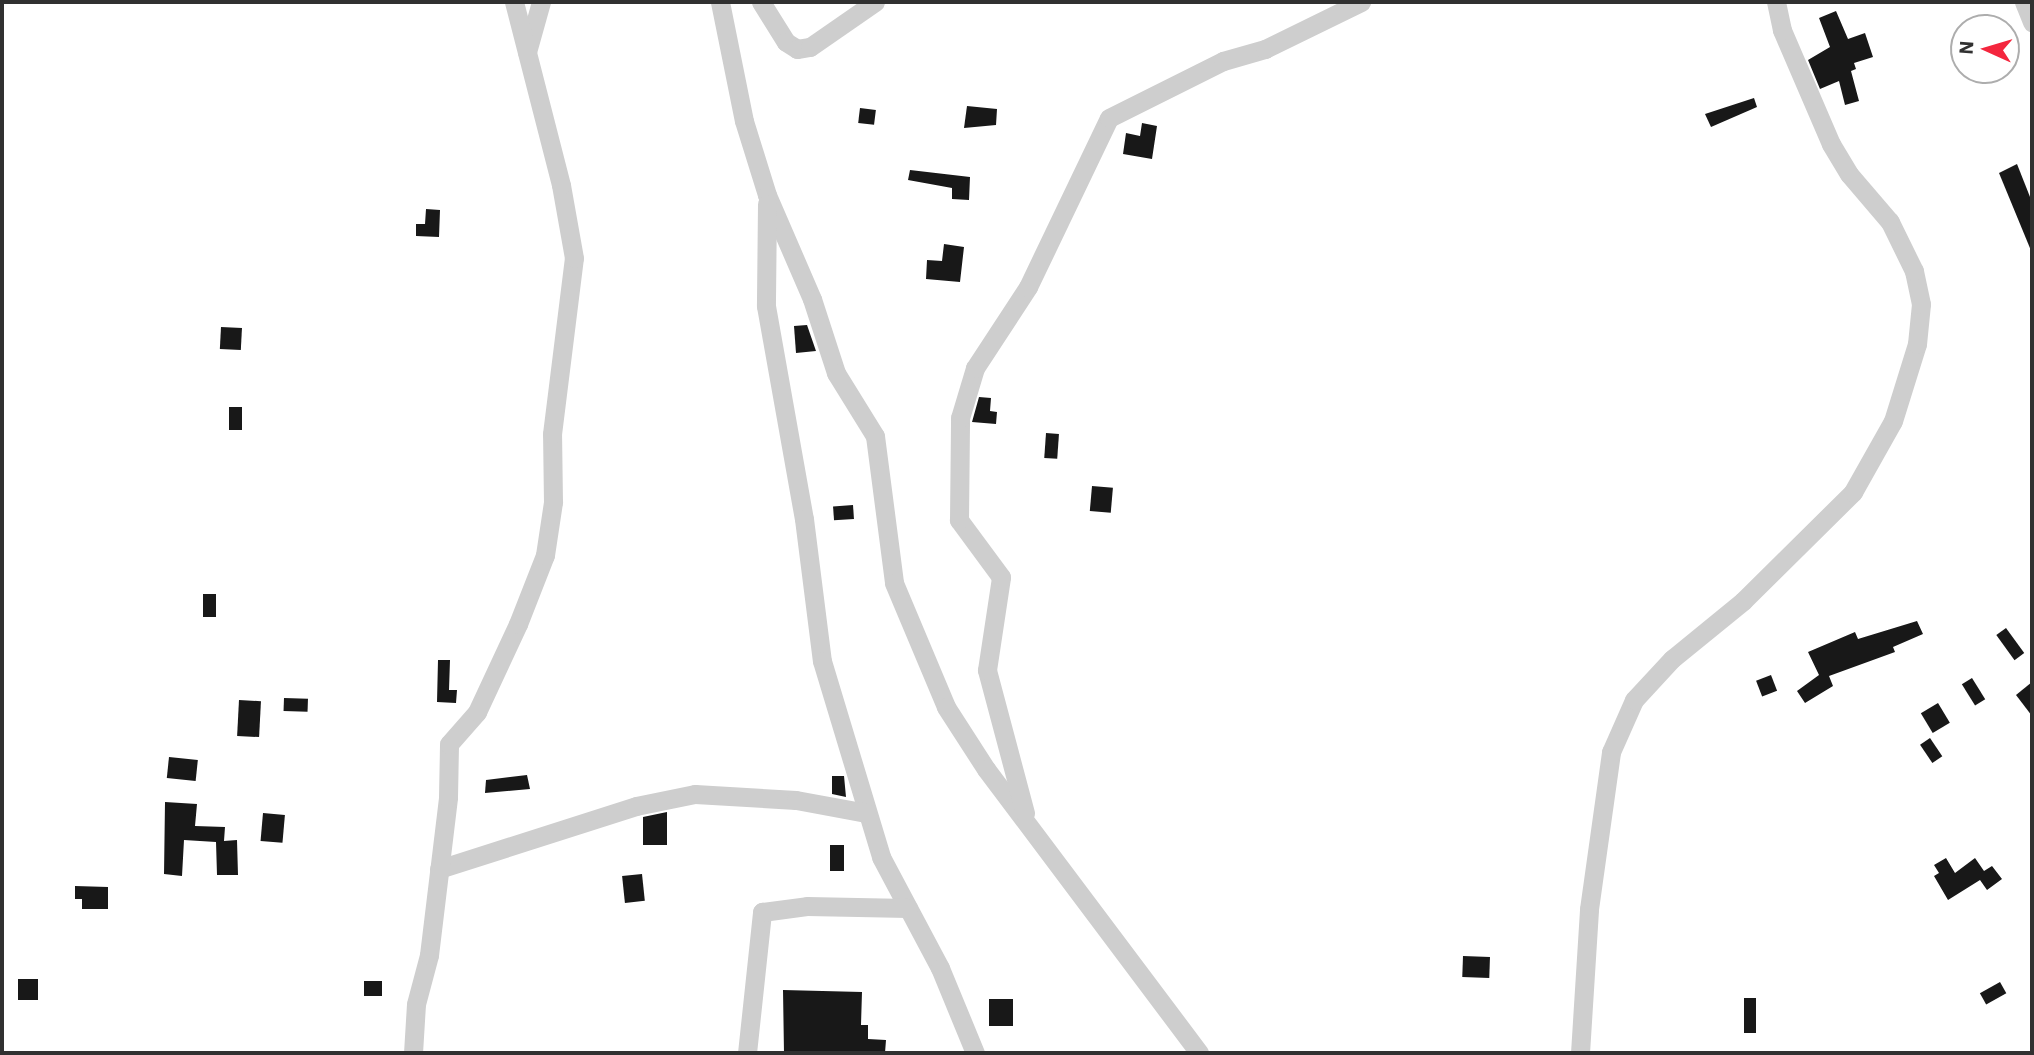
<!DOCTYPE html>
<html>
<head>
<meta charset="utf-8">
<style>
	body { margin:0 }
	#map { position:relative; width:2034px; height:1055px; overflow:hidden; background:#fff; font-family:"IBM Plex Sans",sans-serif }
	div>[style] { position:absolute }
	.building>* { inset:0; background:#181818; transform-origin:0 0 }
	.minor>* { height:19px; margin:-9.5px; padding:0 9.5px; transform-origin:9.5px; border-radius:9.5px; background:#cecece }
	span { translate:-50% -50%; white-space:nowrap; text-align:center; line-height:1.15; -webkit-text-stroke:7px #fff; paint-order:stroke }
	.frame { position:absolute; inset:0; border:4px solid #313131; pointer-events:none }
	.north { position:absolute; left:1950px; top:14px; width:70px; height:70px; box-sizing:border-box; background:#fff; border:2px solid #adadad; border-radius:50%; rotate:274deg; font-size:19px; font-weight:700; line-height:28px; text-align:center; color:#313131 }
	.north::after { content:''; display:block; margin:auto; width:24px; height:32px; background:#f4263e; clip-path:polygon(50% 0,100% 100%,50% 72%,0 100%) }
</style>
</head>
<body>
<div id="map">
	<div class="building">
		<i style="clip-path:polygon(1836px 11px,1848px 39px,1865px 33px,1873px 57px,1854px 63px,1856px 69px,1851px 71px,1859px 101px,1845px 105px,1839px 81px,1820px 89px,1808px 60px,1830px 47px,1819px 18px)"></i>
		<i style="clip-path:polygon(1754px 98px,1757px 107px,1711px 127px,1705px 114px)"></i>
		<i style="clip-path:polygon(967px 106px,997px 109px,996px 125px,964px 128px)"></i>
		<i style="left:860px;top:108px;width:16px;height:15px;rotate:7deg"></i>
		<i style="clip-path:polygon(1142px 123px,1157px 126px,1152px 159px,1123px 154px,1126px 133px,1140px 136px)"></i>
		<i style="clip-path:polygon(2017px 164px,2032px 202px,2032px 253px,1999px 173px)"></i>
		<i style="clip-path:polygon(910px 170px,970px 177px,969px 200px,952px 199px,952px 188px,908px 180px)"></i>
		<i style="clip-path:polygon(426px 209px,440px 210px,439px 237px,416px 236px,416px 224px,425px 224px)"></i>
		<i style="clip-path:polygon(944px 244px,964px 247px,960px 282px,926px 279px,927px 260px,942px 261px)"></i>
		<i style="clip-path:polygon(807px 325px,816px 351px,796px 353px,794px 326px)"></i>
		<i style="left:221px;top:327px;width:21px;height:22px;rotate:3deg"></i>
		<i style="clip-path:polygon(979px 397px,991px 398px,990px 411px,997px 412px,996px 424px,972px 422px)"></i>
		<i style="left:229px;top:407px;width:13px;height:23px"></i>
		<i style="left:1046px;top:433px;width:13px;height:25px;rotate:4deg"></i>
		<i style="left:1092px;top:486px;width:21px;height:25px;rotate:5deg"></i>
		<i style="left:853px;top:505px;width:14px;height:20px;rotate:86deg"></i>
		<i style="left:203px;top:594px;width:13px;height:23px"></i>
		<i style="clip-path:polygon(1917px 621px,1923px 634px,1893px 647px,1895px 652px,1829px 676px,1833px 686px,1805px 703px,1797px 691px,1819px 675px,1808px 652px,1855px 632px,1858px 639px)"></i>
		<i style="left:2006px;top:628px;width:31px;height:12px;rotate:54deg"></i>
		<i style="clip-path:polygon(438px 660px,450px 660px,449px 690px,457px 690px,456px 703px,437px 702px)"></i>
		<i style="left:1771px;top:675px;width:17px;height:16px;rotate:69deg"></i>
		<i style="left:1972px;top:678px;width:25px;height:12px;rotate:58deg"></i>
		<i style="clip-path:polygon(2032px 682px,2032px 716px,2016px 695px)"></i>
		<i style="left:284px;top:698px;width:24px;height:13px;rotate:2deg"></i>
		<i style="left:239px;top:700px;width:22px;height:36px;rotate:3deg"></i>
		<i style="left:1938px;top:703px;width:23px;height:20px;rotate:59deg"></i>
		<i style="left:1930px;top:738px;width:22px;height:12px;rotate:56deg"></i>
		<i style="left:169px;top:757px;width:29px;height:21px;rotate:6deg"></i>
		<i style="clip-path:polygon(527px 775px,530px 789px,485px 793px,486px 780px)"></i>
		<i style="clip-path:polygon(832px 776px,844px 776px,846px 797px,832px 794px)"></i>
		<i style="clip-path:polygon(165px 802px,197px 804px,195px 826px,225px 827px,224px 841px,237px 840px,238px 875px,217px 875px,216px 842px,184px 840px,182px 876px,164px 874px)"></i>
		<i style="clip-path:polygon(667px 812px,667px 845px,643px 845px,643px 817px)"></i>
		<i style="left:263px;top:813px;width:22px;height:28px;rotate:5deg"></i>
		<i style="left:830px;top:845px;width:14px;height:26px"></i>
		<i style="clip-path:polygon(1946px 858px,1955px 873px,1975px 858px,1984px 871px,1992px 866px,2002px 879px,1987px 890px,1980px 880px,1948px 900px,1934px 876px,1939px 873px,1934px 865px)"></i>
		<i style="left:642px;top:874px;width:27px;height:20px;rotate:84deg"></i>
		<i style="clip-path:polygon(75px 886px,108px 887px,108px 909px,82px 909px,82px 899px,75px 899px)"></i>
		<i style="left:1463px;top:956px;width:27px;height:21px;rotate:2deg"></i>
		<i style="left:18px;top:979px;width:20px;height:21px"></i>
		<i style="left:364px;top:981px;width:18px;height:15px"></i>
		<i style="left:2000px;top:982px;width:13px;height:23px;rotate:61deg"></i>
		<i style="clip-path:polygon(783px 990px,862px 992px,861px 1025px,868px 1025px,868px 1039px,886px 1040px,885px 1053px,784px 1053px)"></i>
		<i style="left:1744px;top:998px;width:12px;height:35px"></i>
		<i style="left:989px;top:999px;width:24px;height:27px"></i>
	</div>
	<div class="minor">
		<i style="left:720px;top:2px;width:121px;rotate:78.6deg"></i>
		<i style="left:744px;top:121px;width:77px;rotate:72.7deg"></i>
		<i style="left:767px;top:195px;width:113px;rotate:66.6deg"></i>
		<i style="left:812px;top:299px;width:78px;rotate:72deg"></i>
		<i style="left:836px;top:373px;width:74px;rotate:58.2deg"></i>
		<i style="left:875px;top:436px;width:148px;rotate:82.6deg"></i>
		<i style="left:894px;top:583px;width:134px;rotate:67.2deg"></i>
		<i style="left:946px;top:707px;width:74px;rotate:57.2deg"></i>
		<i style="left:986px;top:769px;width:355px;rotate:53.1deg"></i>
		<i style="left:761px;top:2px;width:47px;rotate:58deg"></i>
		<i style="left:786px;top:42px;width:13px;rotate:32deg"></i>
		<i style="left:797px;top:49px;width:13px;rotate:-9deg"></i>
		<i style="left:810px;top:47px;width:79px;rotate:-34.7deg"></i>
		<i style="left:2024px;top:2px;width:22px;rotate:68deg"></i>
		<i style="left:527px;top:52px;width:52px;rotate:-74.4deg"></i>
		<i style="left:767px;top:204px;width:102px;rotate:90.6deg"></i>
		<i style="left:766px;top:306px;width:216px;rotate:79.9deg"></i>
		<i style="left:804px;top:519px;width:143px;rotate:82.8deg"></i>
		<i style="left:822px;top:661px;width:205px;rotate:73.2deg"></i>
		<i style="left:881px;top:857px;width:126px;rotate:62deg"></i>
		<i style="left:940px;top:968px;width:92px;rotate:67.6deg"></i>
		<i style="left:1025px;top:813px;width:148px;rotate:-104.9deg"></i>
		<i style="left:987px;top:670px;width:94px;rotate:-81.4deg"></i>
		<i style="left:1001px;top:577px;width:71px;rotate:-126.4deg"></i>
		<i style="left:959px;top:520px;width:102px;rotate:-89.4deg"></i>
		<i style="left:960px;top:418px;width:52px;rotate:-73.3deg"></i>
		<i style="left:975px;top:368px;width:97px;rotate:-56.8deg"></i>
		<i style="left:1028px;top:287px;width:187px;rotate:-64.4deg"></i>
		<i style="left:1109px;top:118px;width:127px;rotate:-26.6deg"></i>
		<i style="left:1223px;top:61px;width:44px;rotate:-15.9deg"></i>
		<i style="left:1265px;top:49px;width:107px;rotate:-26.1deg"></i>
		<i style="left:439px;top:869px;width:207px;rotate:-17.7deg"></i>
		<i style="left:636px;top:806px;width:60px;rotate:-11.5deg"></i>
		<i style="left:695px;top:794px;width:101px;rotate:3.4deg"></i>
		<i style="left:796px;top:800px;width:71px;rotate:10.5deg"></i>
		<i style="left:413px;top:1053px;width:49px;rotate:-86.5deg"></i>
		<i style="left:416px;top:1004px;width:51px;rotate:-75.1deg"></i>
		<i style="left:429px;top:955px;width:159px;rotate:-83.1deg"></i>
		<i style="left:448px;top:797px;width:53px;rotate:-88.9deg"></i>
		<i style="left:449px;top:744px;width:43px;rotate:-48.8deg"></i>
		<i style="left:477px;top:712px;width:97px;rotate:-65deg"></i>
		<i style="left:518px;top:624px;width:74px;rotate:-68.6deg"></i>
		<i style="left:545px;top:555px;width:54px;rotate:-81.4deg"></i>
		<i style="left:553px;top:502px;width:68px;rotate:-90.8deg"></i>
		<i style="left:552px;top:434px;width:177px;rotate:-82.9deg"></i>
		<i style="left:574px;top:258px;width:74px;rotate:-100.1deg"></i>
		<i style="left:561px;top:185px;width:189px;rotate:-104.4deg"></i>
		<i style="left:747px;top:1053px;width:142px;rotate:-83.9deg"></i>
		<i style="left:762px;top:912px;width:45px;rotate:-7.6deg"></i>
		<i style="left:807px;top:906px;width:101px;rotate:1.1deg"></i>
		<i style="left:1580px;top:1053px;width:144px;rotate:-86.4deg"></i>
		<i style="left:1589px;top:909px;width:159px;rotate:-82deg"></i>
		<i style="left:1611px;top:752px;width:57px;rotate:-66.1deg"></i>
		<i style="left:1634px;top:700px;width:56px;rotate:-47.2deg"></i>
		<i style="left:1672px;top:659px;width:92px;rotate:-39.2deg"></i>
		<i style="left:1743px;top:601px;width:155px;rotate:-44.7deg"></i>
		<i style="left:1853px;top:492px;width:81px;rotate:-60.6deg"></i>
		<i style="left:1893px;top:421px;width:81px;rotate:-72.7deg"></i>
		<i style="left:1917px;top:344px;width:40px;rotate:-84.3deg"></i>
		<i style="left:1921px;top:304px;width:34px;rotate:-102deg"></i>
		<i style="left:1914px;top:271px;width:55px;rotate:-116.1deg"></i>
		<i style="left:1890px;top:222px;width:63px;rotate:-130.5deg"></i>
		<i style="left:1849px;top:174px;width:35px;rotate:-121deg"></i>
		<i style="left:1831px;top:144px;width:124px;rotate:-113.3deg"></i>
		<i style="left:1782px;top:30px;width:29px;rotate:-102deg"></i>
	</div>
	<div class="frame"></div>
	<div class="north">N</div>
</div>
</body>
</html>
